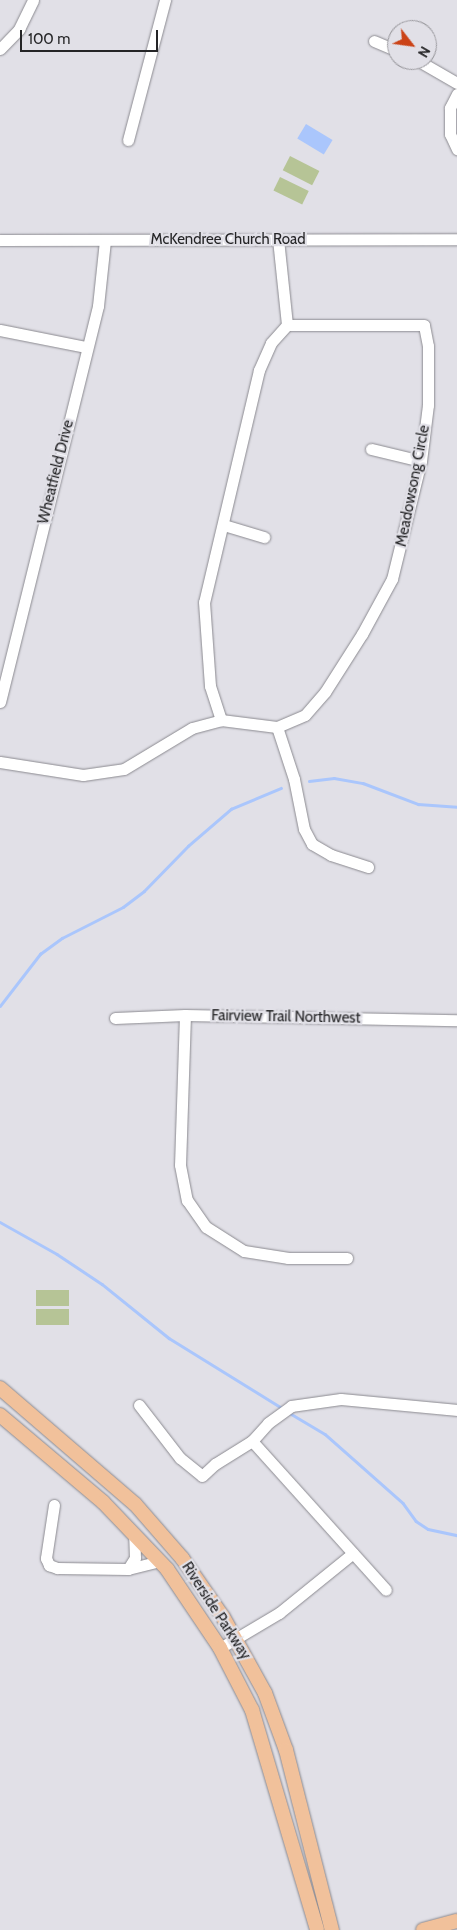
<!DOCTYPE html>
<html>
<head>
<meta charset="utf-8">
<style>
	body { margin:0 }
	#map { position:relative; width:457px; height:1930px; overflow:hidden; background:#e1e0e7; font-family:Cabin,sans-serif }
	div>[style] { position:absolute }
	.green>* { inset:0; background:#b6c496; transform-origin:0 0 }
	.water>* { inset:0; background:#aac6fc; transform-origin:0 0 }
	.stream>* { height:2.5px; margin:-1.25px; padding:0 1.25px; transform-origin:1.25px; border-radius:1.25px; background:#aac6fc }
	.roads { filter:drop-shadow(0 0 1px #8b8a90) drop-shadow(0 0 1px #8b8a90) }
	.minor>* { height:11px; margin:-5.5px; padding:0 5.5px; transform-origin:5.5px; border-radius:5.5px; background:#fff }
	.major>* { height:14px; margin:-7px; padding:0 7px; transform-origin:7px; border-radius:7px; background:#f1c19b }
	span { translate:-50% -50%; white-space:nowrap; text-align:center; line-height:1.15; -webkit-text-stroke:4.5px #e1e0e7; paint-order:stroke }
	.street-label { font-size:15px; color:#252527 }
	.north { position:absolute; left:387px; top:20px; width:50px; height:50px; box-sizing:border-box; background:#e1e0e7; border:1px solid #96959a; border-radius:50%; rotate:120deg; font-size:14px; font-weight:700; line-height:20px; text-align:center; color:#252527 }
	.north::after { content:''; display:block; margin:auto; width:18px; height:22px; background:#cb4317; clip-path:polygon(50% 0,100% 100%,50% 72%,0 100%) }
	.scale { position:absolute; left:20px; top:30px; width:138px; height:22px; box-sizing:border-box; border:2px solid #252527; border-top:0; padding-left:6px; font-size:15px; line-height:18px; white-space:nowrap; color:#252527; -webkit-text-stroke:4px #e1e0e7; paint-order:stroke }
</style>
</head>
<body>
<div id="map">
	<div class="green">
		<i style="left:290px;top:156px;width:33px;height:16px;rotate:27deg"></i>
		<i style="left:280px;top:177px;width:32px;height:15px;rotate:26deg"></i>
		<i style="left:36px;top:1290px;width:33px;height:16px"></i>
		<i style="left:69px;top:1309px;width:16px;height:33px;rotate:90deg"></i>
	</div>
	<div class="water">
		<i style="left:306px;top:124px;width:31px;height:17px;rotate:31deg"></i>
	</div>
	<div class="stream">
		<i style="left:309px;top:781px;width:25px;rotate:-7deg"></i>
		<i style="left:334px;top:778px;width:29px;rotate:10deg"></i>
		<i style="left:363px;top:783px;width:59px;rotate:20.9deg"></i>
		<i style="left:418px;top:804px;width:39px;rotate:4deg"></i>
		<i style="left:0;top:1006px;width:66px;rotate:-52.4deg"></i>
		<i style="left:40px;top:954px;width:27px;rotate:-36deg"></i>
		<i style="left:62px;top:938px;width:68px;rotate:-26.9deg"></i>
		<i style="left:123px;top:907px;width:26px;rotate:-37deg"></i>
		<i style="left:144px;top:891px;width:63px;rotate:-45.6deg"></i>
		<i style="left:188px;top:846px;width:57px;rotate:-40.7deg"></i>
		<i style="left:231px;top:809px;width:54px;rotate:-22.8deg"></i>
		<i style="left:0;top:1222px;width:65px;rotate:29.3deg"></i>
		<i style="left:57px;top:1254px;width:54px;rotate:33.7deg"></i>
		<i style="left:102px;top:1284px;width:86px;rotate:38.9deg"></i>
		<i style="left:169px;top:1338px;width:133px;rotate:31.8deg"></i>
		<i style="left:288px;top:1412px;width:43px;rotate:30.7deg"></i>
		<i style="left:325px;top:1434px;width:104px;rotate:41.5deg"></i>
		<i style="left:403px;top:1503px;width:22px;rotate:54deg"></i>
		<i style="left:416px;top:1521px;width:14px;rotate:34deg"></i>
		<i style="left:428px;top:1529px;width:30px;rotate:12deg"></i>
	</div>
	<div class="roads">
		<div class="minor">
			<i style="left:374px;top:41px;width:25px;rotate:23deg"></i>
			<i style="left:0;top:49px;width:28px;rotate:-46deg"></i>
			<i style="left:19px;top:29px;width:32px;rotate:-64deg"></i>
			<i style="left:417px;top:60px;width:46px;rotate:29.9deg"></i>
			<i style="left:457px;top:94px;width:16px;rotate:117deg"></i>
			<i style="left:450px;top:108px;width:26px;rotate:90deg"></i>
			<i style="left:450px;top:134px;width:17px;rotate:65deg"></i>
			<i style="left:128px;top:140px;width:145px;rotate:-75.2deg"></i>
			<i style="left:278px;top:239px;width:86px;rotate:84deg"></i>
			<i style="left:0;top:240px;width:457px;rotate:-0.1deg"></i>
			<i style="left:0;top:330px;width:88px;rotate:11.2deg"></i>
			<i style="left:371px;top:449px;width:51px;rotate:13.5deg"></i>
			<i style="left:224px;top:525px;width:42px;rotate:16.7deg"></i>
			<i style="left:0;top:702px;width:408px;rotate:-76.1deg"></i>
			<i style="left:98px;top:306px;width:65px;rotate:-83.9deg"></i>
			<i style="left:277px;top:727px;width:55px;rotate:71.9deg"></i>
			<i style="left:294px;top:779px;width:51px;rotate:78.7deg"></i>
			<i style="left:304px;top:829px;width:17px;rotate:62deg"></i>
			<i style="left:312px;top:844px;width:22px;rotate:30deg"></i>
			<i style="left:331px;top:855px;width:39px;rotate:18deg"></i>
			<i style="left:0;top:762px;width:84px;rotate:8.9deg"></i>
			<i style="left:83px;top:775px;width:41px;rotate:-8.3deg"></i>
			<i style="left:124px;top:769px;width:79px;rotate:-31.1deg"></i>
			<i style="left:192px;top:728px;width:30px;rotate:-15deg"></i>
			<i style="left:221px;top:720px;width:56px;rotate:7.1deg"></i>
			<i style="left:277px;top:727px;width:30px;rotate:-23deg"></i>
			<i style="left:305px;top:715px;width:30px;rotate:-49deg"></i>
			<i style="left:325px;top:692px;width:69px;rotate:-57.5deg"></i>
			<i style="left:362px;top:634px;width:63px;rotate:-61.4deg"></i>
			<i style="left:392px;top:579px;width:122px;rotate:-76.2deg"></i>
			<i style="left:421px;top:461px;width:56px;rotate:-82.9deg"></i>
			<i style="left:428px;top:405px;width:59px;rotate:-90deg"></i>
			<i style="left:428px;top:346px;width:21px;rotate:-101deg"></i>
			<i style="left:424px;top:325px;width:137px;rotate:180deg"></i>
			<i style="left:287px;top:325px;width:24px;rotate:132deg"></i>
			<i style="left:271px;top:343px;width:30px;rotate:114deg"></i>
			<i style="left:259px;top:370px;width:238px;rotate:103.3deg"></i>
			<i style="left:204px;top:602px;width:84px;rotate:85.9deg"></i>
			<i style="left:210px;top:686px;width:36px;rotate:72deg"></i>
			<i style="left:185px;top:1015px;width:150px;rotate:91.9deg"></i>
			<i style="left:180px;top:1165px;width:36px;rotate:79deg"></i>
			<i style="left:187px;top:1200px;width:33px;rotate:55deg"></i>
			<i style="left:206px;top:1227px;width:45px;rotate:32.3deg"></i>
			<i style="left:244px;top:1251px;width:45px;rotate:9deg"></i>
			<i style="left:288px;top:1258px;width:59px"></i>
			<i style="left:115px;top:1018px;width:70px;rotate:-2.5deg"></i>
			<i style="left:185px;top:1015px;width:272px;rotate:1.1deg"></i>
			<i style="left:139px;top:1405px;width:67px;rotate:52.3deg"></i>
			<i style="left:180px;top:1458px;width:28px;rotate:39deg"></i>
			<i style="left:202px;top:1476px;width:18px;rotate:-43deg"></i>
			<i style="left:215px;top:1464px;width:44px;rotate:-31.9deg"></i>
			<i style="left:252px;top:1441px;width:24px;rotate:-48deg"></i>
			<i style="left:268px;top:1423px;width:29px;rotate:-36deg"></i>
			<i style="left:291px;top:1406px;width:50px;rotate:-8deg"></i>
			<i style="left:341px;top:1399px;width:117px;rotate:5.4deg"></i>
			<i style="left:252px;top:1441px;width:200px;rotate:48deg"></i>
			<i style="left:54px;top:1505px;width:54px;rotate:98.6deg"></i>
			<i style="left:46px;top:1558px;width:8px;rotate:67deg"></i>
			<i style="left:49px;top:1565px;width:9px;rotate:21deg"></i>
			<i style="left:57px;top:1568px;width:71px;rotate:0.8deg"></i>
			<i style="left:128px;top:1569px;width:32px;rotate:-14deg"></i>
			<i style="left:128px;top:1569px;width:13px;rotate:-58deg"></i>
			<i style="left:135px;top:1558px;width:24px;rotate:-92deg"></i>
			<i style="left:220px;top:1648px;width:69px;rotate:-30.7deg"></i>
			<i style="left:279px;top:1613px;width:95px;rotate:-39deg"></i>
		</div>
		<div class="major">
			<i style="left:0;top:1388px;width:178px;rotate:40.7deg"></i>
			<i style="left:135px;top:1504px;width:72px;rotate:49deg"></i>
			<i style="left:182px;top:1558px;width:72px;rotate:55.2deg"></i>
			<i style="left:223px;top:1617px;width:87px;rotate:61.1deg"></i>
			<i style="left:265px;top:1693px;width:61px;rotate:69.8deg"></i>
			<i style="left:286px;top:1750px;width:186px;rotate:75.7deg"></i>
			<i style="left:0;top:1415px;width:135px;rotate:40.2deg"></i>
			<i style="left:103px;top:1502px;width:93px;rotate:46.3deg"></i>
			<i style="left:167px;top:1569px;width:95px;rotate:56.1deg"></i>
			<i style="left:220px;top:1648px;width:70px;rotate:62.7deg"></i>
			<i style="left:252px;top:1710px;width:229px;rotate:73.5deg"></i>
			<i style="left:423px;top:1930px;width:35px;rotate:-15deg"></i>
		</div>
	</div>
	<div class="street-label">
		<span style="left:228px;top:240px">McKendree Church Road</span>
		<span style="left:56px;top:472px;rotate:-76deg">Wheatfield Drive</span>
		<span style="left:413px;top:486px;rotate:-79deg">Meadowsong Circle</span>
		<span style="left:286px;top:1017px;rotate:1deg">Fairview Trail Northwest</span>
		<span style="left:216px;top:1611px;rotate:57deg">Riverside Parkway</span>
	</div>
	<div class="north">N</div>
	<div class="scale">100 m</div>
</div>
</body>
</html>
